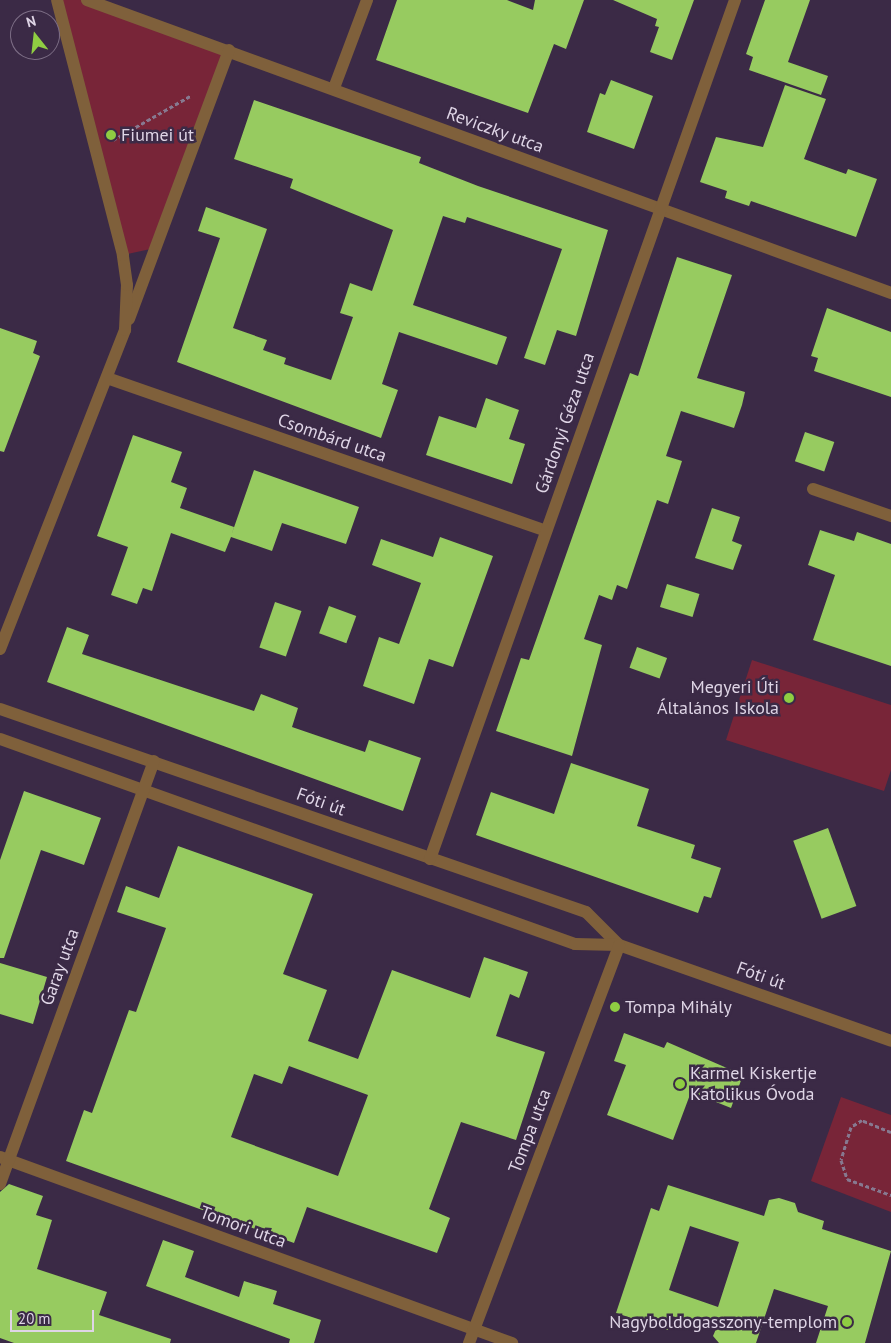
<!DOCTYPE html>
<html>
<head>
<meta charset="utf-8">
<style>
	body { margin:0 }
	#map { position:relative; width:891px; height:1343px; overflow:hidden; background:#3b2a46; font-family:"PT Sans",sans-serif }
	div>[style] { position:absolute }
	.green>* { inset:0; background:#782538 }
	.building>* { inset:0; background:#97cb60; transform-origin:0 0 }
	.path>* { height:3px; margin-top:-1.5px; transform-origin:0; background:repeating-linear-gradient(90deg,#877990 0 4px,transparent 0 6.5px) }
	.minor>* { height:12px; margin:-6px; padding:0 6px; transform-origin:6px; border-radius:6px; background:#7f603b }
	.dots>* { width:14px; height:14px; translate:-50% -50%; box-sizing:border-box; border:2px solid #3b2a46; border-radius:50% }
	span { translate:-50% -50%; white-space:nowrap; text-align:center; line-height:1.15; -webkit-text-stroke:5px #3b2a46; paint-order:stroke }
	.street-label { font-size:18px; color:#dfd5e6 }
	.poi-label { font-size:18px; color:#dfd5e6 }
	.left { translate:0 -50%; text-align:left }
	.right { translate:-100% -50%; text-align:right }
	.north { position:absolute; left:10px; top:10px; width:50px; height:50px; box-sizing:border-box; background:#3b2a46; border:1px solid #7d6e86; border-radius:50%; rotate:344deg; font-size:14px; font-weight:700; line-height:20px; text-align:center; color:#dfd5e6 }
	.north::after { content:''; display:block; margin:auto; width:18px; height:22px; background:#8fcd42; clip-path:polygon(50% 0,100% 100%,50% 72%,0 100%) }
	.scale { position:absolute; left:10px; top:1310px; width:84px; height:22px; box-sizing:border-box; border:2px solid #dfd5e6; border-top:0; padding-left:6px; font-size:15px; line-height:18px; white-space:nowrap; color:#dfd5e6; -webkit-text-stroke:4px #3b2a46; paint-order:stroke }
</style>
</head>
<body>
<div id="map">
	<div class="green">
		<i style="clip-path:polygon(57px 0,88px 0,229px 50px,155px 248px,123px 255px)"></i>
		<i style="clip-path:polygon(752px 660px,891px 705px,891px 770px,884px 791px,726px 740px)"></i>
		<i style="clip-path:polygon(841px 1097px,891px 1115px,891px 1212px,811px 1181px)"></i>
	</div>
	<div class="building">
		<i style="clip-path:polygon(397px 0,507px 0,533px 10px,535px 0,584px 0,566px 49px,554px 44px,528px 113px,376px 60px)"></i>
		<i style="clip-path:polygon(613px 0,694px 0,672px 60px,650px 52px,659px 27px,655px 26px,657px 19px)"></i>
		<i style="clip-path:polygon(765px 0,810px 0,788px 62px,828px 76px,821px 95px,749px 70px,753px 57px,746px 54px)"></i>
		<i style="clip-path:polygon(611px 80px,653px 96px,634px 149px,587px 132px,600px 93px,605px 95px)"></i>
		<i style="clip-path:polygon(785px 85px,826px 99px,804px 159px,846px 174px,848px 169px,877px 179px,856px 237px,751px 201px,749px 206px,725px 198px,727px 191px,700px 182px,716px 137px,763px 147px)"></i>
		<i style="clip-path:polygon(254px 100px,421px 157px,419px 163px,478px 186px,608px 230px,576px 336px,557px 330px,545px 365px,524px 358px,562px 249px,467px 217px,465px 223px,443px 216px,413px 305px,507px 337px,497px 365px,399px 332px,382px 384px,398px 390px,381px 438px,177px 362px,220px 238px,198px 231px,206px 207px,267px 229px,233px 328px,267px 340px,263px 350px,286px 358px,284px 364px,331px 380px,353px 317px,340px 313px,350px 283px,372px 291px,393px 230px,290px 188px,293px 179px,234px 159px)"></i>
		<i style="clip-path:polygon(677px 257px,732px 275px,697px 378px,745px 392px,742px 405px,734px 428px,681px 411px,666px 456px,682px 461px,668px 504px,657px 500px,627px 589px,617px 585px,612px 600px,599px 595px,584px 639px,602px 645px,572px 756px,496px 731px,521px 658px,529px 660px,630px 373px,638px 376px)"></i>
		<i style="clip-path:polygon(827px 308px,891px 332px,891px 397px,814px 371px,818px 358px,811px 356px)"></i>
		<i style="clip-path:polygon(0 328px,37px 341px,33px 353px,40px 356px,4px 452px,0 451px)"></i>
		<i style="clip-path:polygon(486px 398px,519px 410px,509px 439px,525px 444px,512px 484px,426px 455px,439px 416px,476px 428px)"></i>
		<i style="left:805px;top:432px;width:31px;height:31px;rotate:19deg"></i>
		<i style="clip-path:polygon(133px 435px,182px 452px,171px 482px,187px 488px,180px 508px,234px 527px,231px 536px,254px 470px,359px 507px,346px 544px,282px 523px,272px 551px,231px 537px,225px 552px,171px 533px,152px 591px,143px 588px,137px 604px,111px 595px,128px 547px,97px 536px)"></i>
		<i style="clip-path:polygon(712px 508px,740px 517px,732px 541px,742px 545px,733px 570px,695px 558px)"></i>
		<i style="clip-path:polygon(820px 530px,854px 541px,857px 532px,891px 544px,891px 666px,813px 640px,835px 575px,808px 565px)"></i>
		<i style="clip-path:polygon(440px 537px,493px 556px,453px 667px,429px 659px,414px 704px,363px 686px,379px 637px,399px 644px,421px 583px,372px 565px,381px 539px,433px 557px)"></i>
		<i style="left:667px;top:584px;width:34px;height:24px;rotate:17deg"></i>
		<i style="left:275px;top:602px;width:28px;height:48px;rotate:19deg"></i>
		<i style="left:329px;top:606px;width:29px;height:29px;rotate:20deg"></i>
		<i style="clip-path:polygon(67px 627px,89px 635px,82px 654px,254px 711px,261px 694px,298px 708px,292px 727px,365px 752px,369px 740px,421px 758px,403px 811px,47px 682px)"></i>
		<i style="left:637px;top:647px;width:32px;height:22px;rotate:20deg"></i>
		<i style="clip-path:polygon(571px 763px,649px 789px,637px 826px,695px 845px,691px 858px,721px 868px,711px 898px,704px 896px,698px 913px,476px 835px,491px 792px,554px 814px)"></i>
		<i style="clip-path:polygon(24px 791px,101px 818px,84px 865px,41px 850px,4px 958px,0 958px,0 860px)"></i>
		<i style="left:828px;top:828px;width:83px;height:37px;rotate:70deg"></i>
		<i style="clip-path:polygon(evenodd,178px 846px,313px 894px,283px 974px,327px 990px,308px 1041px,358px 1059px,392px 970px,470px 998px,484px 957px,528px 972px,519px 998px,510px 994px,496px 1036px,545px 1052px,516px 1140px,461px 1122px,429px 1209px,450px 1218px,437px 1253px,307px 1207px,294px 1243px,66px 1161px,84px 1110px,92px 1113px,129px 1010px,136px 1012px,166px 928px,117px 912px,126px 886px,159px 898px,178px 846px,289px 1066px,368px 1095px,338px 1176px,231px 1137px,254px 1074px,282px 1084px,289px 1066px)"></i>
		<i style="clip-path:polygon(0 963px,47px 977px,33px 1024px,0 1014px)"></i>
		<i style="clip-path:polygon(624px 1033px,664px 1048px,667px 1042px,743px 1075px,731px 1108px,691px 1092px,673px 1140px,607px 1115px,626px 1065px,614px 1061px)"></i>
		<i style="clip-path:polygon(9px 1184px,43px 1196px,36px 1215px,52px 1220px,37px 1269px,107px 1292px,99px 1315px,171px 1339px,170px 1343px,14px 1343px,0 1338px,0 1192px)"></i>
		<i style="clip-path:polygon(evenodd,668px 1185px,764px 1216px,769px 1200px,779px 1198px,795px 1203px,798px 1212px,824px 1221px,822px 1229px,891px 1251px,865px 1343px,816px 1343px,828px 1306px,774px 1289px,756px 1343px,719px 1343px,713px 1336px,716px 1329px,672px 1316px,668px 1330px,616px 1313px,651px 1208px,659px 1211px,668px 1185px,690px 1226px,739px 1242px,718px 1307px,669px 1290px,690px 1226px)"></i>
		<i style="clip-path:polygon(163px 1240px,194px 1251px,185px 1277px,239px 1297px,244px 1281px,277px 1291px,273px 1304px,321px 1320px,314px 1343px,289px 1343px,290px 1339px,146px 1286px)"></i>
	</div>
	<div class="path">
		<i style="left:113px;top:140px;width:89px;rotate:-29.7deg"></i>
		<i style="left:891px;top:1132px;width:31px;rotate:-158deg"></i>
		<i style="left:862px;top:1120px;width:13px;rotate:148deg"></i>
		<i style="left:851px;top:1127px;width:34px;rotate:107deg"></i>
		<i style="left:841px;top:1160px;width:20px;rotate:72deg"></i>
		<i style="left:847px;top:1179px;width:47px;rotate:20deg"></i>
	</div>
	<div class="minor">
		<i style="left:87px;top:0;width:856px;rotate:20.02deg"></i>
		<i style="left:334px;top:88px;width:94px;rotate:-69.4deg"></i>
		<i style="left:129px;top:319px;width:287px;rotate:-69.6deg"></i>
		<i style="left:107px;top:378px;width:465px;rotate:19.2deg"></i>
		<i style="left:813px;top:489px;width:83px;rotate:19.1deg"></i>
		<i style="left:0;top:649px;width:343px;rotate:-68.6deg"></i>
		<i style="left:125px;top:330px;width:45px;rotate:-87.5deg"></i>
		<i style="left:127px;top:285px;width:30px;rotate:-98deg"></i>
		<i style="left:123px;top:255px;width:263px;rotate:-104.5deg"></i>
		<i style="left:0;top:709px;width:620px;rotate:19.11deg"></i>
		<i style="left:586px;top:912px;width:47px;rotate:45deg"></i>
		<i style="left:0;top:739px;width:610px;rotate:19.62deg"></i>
		<i style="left:575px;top:944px;width:44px;rotate:1.3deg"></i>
		<i style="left:619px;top:945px;width:288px;rotate:19.4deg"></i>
		<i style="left:430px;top:859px;width:912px;rotate:-70.45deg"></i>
		<i style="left:0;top:1157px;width:545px;rotate:19.97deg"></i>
		<i style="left:0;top:1184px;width:450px;rotate:-70deg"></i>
		<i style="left:469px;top:1343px;width:425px;rotate:-69.3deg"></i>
	</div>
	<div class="dots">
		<i style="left:111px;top:135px;background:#8fcd42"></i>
		<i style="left:789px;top:698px;background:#8fcd42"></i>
		<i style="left:615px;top:1007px;background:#8fcd42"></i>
		<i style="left:680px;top:1084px;background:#8fcd42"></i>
		<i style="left:847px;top:1322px;background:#8fcd42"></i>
	</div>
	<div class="street-label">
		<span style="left:495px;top:130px;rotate:20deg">Reviczky utca</span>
		<span style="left:565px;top:423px;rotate:-71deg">Gárdonyi Géza utca</span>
		<span style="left:332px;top:438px;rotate:19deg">Csombárd utca</span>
		<span style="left:321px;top:802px;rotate:20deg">Fóti út</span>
		<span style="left:60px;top:967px;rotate:-70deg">Garay utca</span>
		<span style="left:761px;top:976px;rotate:20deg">Fóti út</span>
		<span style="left:530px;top:1131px;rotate:-69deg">Tompa utca</span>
		<span style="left:243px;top:1227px;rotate:20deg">Tomori utca</span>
	</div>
	<div class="poi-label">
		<span class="left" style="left:121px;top:135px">Fiumei út</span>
		<span class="right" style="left:779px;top:698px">Megyeri Úti<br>Általános Iskola</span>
		<span class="left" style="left:625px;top:1007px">Tompa Mihály</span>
		<span class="left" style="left:690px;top:1084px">Karmel Kiskertje<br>Katolikus Óvoda</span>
		<span class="right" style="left:837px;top:1322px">Nagyboldogasszony-templom</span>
	</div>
	<div class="north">N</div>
	<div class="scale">20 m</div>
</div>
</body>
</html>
